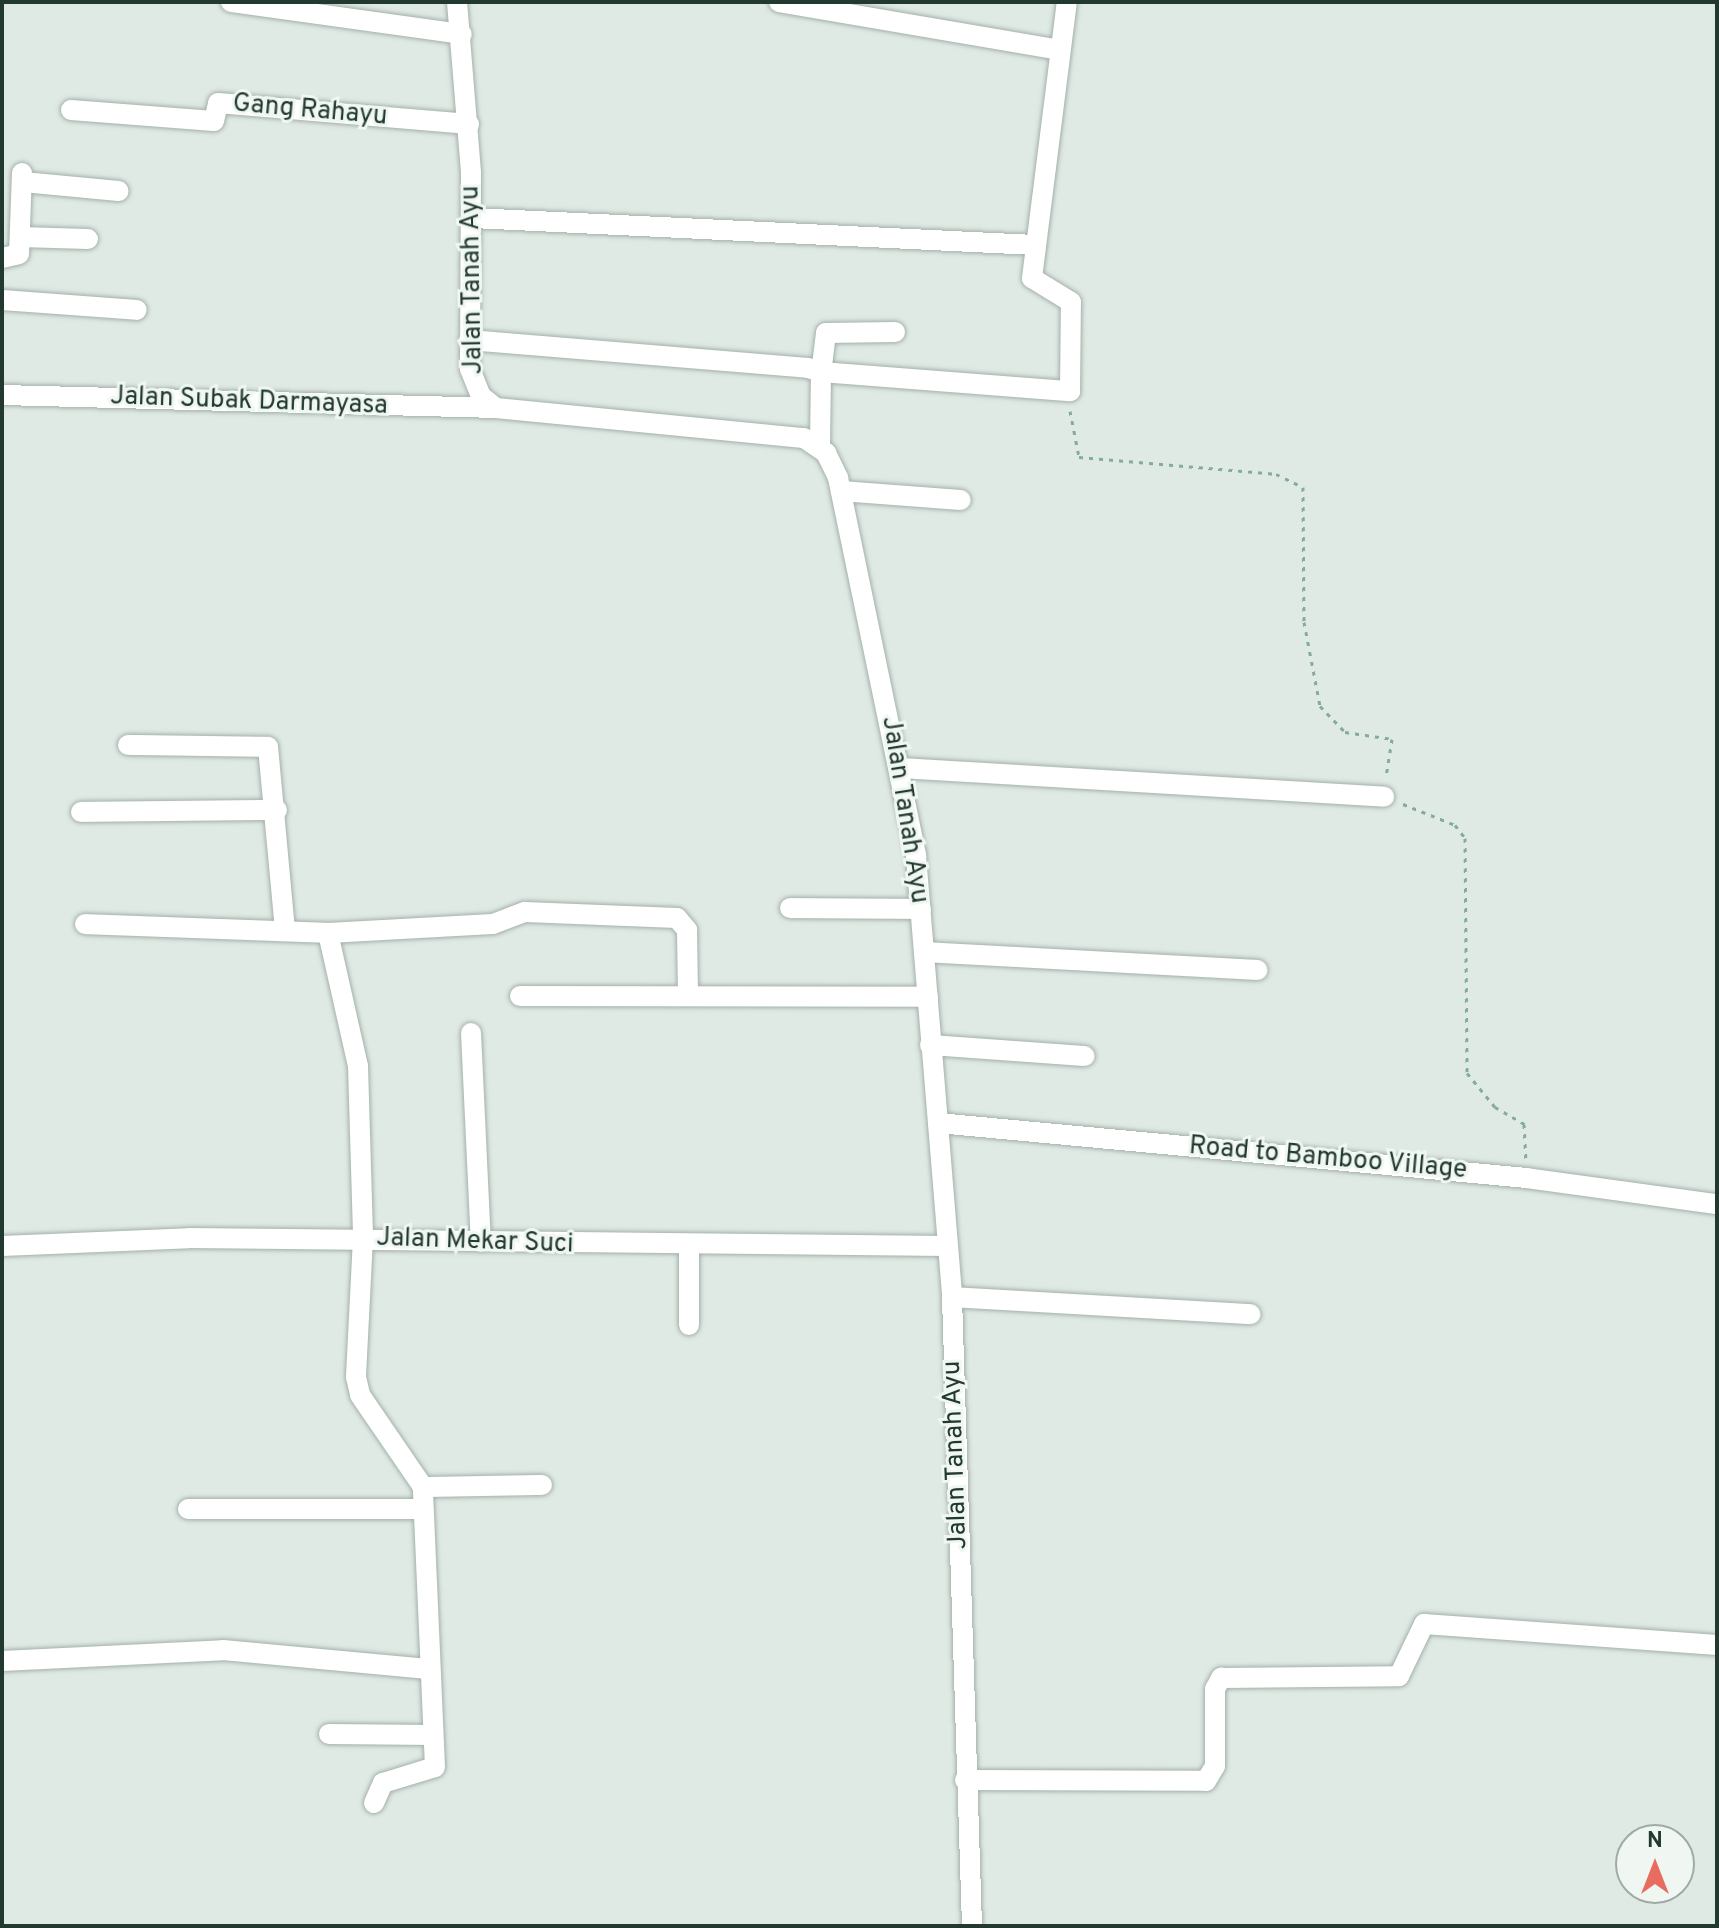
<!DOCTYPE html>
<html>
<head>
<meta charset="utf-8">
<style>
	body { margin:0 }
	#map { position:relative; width:1719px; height:1928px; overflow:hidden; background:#e0eae4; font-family:Overpass,sans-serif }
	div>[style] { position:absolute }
	.path>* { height:3px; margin-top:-1.5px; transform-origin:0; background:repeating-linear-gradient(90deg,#83ac99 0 4px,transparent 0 10px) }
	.roads { filter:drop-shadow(0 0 2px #a3b1aa) drop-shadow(0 0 2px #a3b1aa) }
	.minor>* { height:20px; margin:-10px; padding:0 10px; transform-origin:10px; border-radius:10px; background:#fff }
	span { translate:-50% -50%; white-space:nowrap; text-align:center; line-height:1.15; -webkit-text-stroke:6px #f0f7f3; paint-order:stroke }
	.street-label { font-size:26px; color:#223930 }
	.frame { position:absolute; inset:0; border:4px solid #223930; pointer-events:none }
	.north { position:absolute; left:1615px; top:1824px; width:80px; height:80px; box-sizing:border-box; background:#f0f7f3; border:2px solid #9eaba5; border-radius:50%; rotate:0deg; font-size:22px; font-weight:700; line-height:32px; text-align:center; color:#223930 }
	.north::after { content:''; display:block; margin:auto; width:28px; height:36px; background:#e86d60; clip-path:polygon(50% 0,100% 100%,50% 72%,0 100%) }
</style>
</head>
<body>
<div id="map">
	<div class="path">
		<i style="left:1070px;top:411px;width:47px;rotate:78.9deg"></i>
		<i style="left:1079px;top:457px;width:198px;rotate:4.9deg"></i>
		<i style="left:1276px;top:474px;width:30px;rotate:26deg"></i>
		<i style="left:1303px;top:487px;width:135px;rotate:89.6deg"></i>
		<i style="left:1304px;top:622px;width:86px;rotate:79.2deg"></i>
		<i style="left:1320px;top:706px;width:36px;rotate:46deg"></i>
		<i style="left:1345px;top:732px;width:48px;rotate:8.5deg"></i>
		<i style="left:1392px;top:739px;width:38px;rotate:99deg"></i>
		<i style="left:1403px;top:804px;width:56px;rotate:22deg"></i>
		<i style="left:1455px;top:825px;width:16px;rotate:52deg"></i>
		<i style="left:1465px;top:838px;width:235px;rotate:89.5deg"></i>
		<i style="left:1467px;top:1073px;width:44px;rotate:50.5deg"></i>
		<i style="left:1495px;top:1107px;width:34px;rotate:30deg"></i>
		<i style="left:1524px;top:1124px;width:36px;rotate:87deg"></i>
	</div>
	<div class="roads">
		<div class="minor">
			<i style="left:231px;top:2px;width:233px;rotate:7.9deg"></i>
			<i style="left:457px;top:2px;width:172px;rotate:85.3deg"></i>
			<i style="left:471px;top:173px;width:196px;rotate:90.3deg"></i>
			<i style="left:470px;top:369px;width:29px;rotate:68deg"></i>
			<i style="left:481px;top:396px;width:19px;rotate:39deg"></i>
			<i style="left:496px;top:408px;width:309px;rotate:5.6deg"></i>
			<i style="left:804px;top:438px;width:27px;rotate:34deg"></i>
			<i style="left:826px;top:453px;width:28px;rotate:64deg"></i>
			<i style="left:838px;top:478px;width:386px;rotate:78.3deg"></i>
			<i style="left:916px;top:856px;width:442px;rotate:85.3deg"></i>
			<i style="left:952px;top:1297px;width:629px;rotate:88.18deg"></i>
			<i style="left:779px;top:2px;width:285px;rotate:9.7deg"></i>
			<i style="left:71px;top:110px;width:143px;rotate:4.4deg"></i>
			<i style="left:214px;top:121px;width:18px;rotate:-77deg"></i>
			<i style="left:218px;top:103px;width:252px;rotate:4.8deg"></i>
			<i style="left:23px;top:182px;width:96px;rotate:5.4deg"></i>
			<i style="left:473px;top:218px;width:564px;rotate:2.75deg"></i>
			<i style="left:20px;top:237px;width:68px;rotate:1.7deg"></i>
			<i style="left:2px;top:258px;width:17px;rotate:-13deg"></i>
			<i style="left:19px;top:254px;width:81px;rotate:-87.9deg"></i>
			<i style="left:2px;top:300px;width:135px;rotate:4.2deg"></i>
			<i style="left:895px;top:332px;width:69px;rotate:179.2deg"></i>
			<i style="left:826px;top:333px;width:39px;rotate:97deg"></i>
			<i style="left:821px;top:372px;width:250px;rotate:4.4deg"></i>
			<i style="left:1070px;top:391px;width:89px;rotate:-89.4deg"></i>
			<i style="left:1071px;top:302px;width:46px;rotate:-148.4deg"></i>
			<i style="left:1032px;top:278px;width:278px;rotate:-82.8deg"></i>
			<i style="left:469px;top:340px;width:340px;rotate:4.7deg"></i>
			<i style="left:808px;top:368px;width:14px;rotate:17deg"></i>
			<i style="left:821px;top:372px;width:74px;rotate:90.8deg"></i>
			<i style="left:2px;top:395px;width:494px;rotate:1.5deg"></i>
			<i style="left:841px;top:491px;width:120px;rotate:4.3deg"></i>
			<i style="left:128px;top:745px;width:140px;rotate:0.8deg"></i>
			<i style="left:268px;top:747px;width:183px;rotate:84.7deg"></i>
			<i style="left:902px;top:768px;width:483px;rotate:3.4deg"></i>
			<i style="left:81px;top:812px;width:196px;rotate:-0.6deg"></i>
			<i style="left:790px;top:908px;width:131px;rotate:0.4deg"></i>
			<i style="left:85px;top:924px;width:243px;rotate:2.1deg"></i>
			<i style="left:328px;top:933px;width:136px;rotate:77.3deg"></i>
			<i style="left:358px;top:1066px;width:172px;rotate:88.3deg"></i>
			<i style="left:363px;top:1238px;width:139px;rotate:92.9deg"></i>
			<i style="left:356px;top:1377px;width:18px;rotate:77deg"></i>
			<i style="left:360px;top:1395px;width:112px;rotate:55.6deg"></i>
			<i style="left:328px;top:933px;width:165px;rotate:-3.1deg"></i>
			<i style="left:493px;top:924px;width:34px;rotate:-21deg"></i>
			<i style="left:525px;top:912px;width:152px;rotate:2.3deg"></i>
			<i style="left:677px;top:918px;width:16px;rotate:50deg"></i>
			<i style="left:687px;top:930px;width:66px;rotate:89.1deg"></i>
			<i style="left:924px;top:952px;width:334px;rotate:3.1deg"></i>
			<i style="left:520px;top:996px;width:408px;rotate:0.1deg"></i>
			<i style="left:471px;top:1033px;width:209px;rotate:87.3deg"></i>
			<i style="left:930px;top:1045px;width:155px;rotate:4.1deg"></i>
			<i style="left:938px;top:1123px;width:591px;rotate:5.34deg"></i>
			<i style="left:1526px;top:1178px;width:193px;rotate:7.8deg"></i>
			<i style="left:2px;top:1246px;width:187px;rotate:-2.4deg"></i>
			<i style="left:189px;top:1238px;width:758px;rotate:0.6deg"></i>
			<i style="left:689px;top:1248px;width:77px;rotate:90deg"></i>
			<i style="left:952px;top:1297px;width:299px;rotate:3.3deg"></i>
			<i style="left:188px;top:1509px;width:235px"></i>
			<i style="left:2px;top:1661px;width:221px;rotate:-2.8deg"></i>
			<i style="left:223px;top:1650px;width:206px;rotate:5.3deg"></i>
			<i style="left:329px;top:1734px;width:104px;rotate:0.6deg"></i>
			<i style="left:965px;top:1780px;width:241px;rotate:0.2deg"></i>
			<i style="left:1206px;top:1781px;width:17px;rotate:-59deg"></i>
			<i style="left:1215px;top:1766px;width:77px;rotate:-90deg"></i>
			<i style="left:1215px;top:1689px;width:13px;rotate:-61deg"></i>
			<i style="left:1221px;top:1678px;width:178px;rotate:-0.6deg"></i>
			<i style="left:1399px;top:1676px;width:58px;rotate:-64.3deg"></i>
			<i style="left:1424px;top:1624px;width:294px;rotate:4.1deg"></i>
			<i style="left:374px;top:1803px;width:22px;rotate:-66deg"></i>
			<i style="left:383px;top:1783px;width:54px;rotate:-17.1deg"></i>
			<i style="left:435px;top:1767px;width:280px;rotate:-92.5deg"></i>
			<i style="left:423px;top:1487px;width:119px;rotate:-1deg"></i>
		</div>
	</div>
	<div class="street-label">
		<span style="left:310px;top:111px;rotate:5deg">Gang Rahayu</span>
		<span style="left:473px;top:280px;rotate:-91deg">Jalan Tanah Ayu</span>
		<span style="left:249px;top:402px;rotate:2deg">Jalan Subak Darmayasa</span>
		<span style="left:904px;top:810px;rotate:81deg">Jalan Tanah Ayu</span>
		<span style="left:1328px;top:1159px;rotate:5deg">Road to Bamboo Village</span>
		<span style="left:475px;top:1242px;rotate:2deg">Jalan Mekar Suci</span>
		<span style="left:956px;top:1455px;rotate:-92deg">Jalan Tanah Ayu</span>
	</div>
	<div class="frame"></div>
	<div class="north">N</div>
</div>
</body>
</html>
